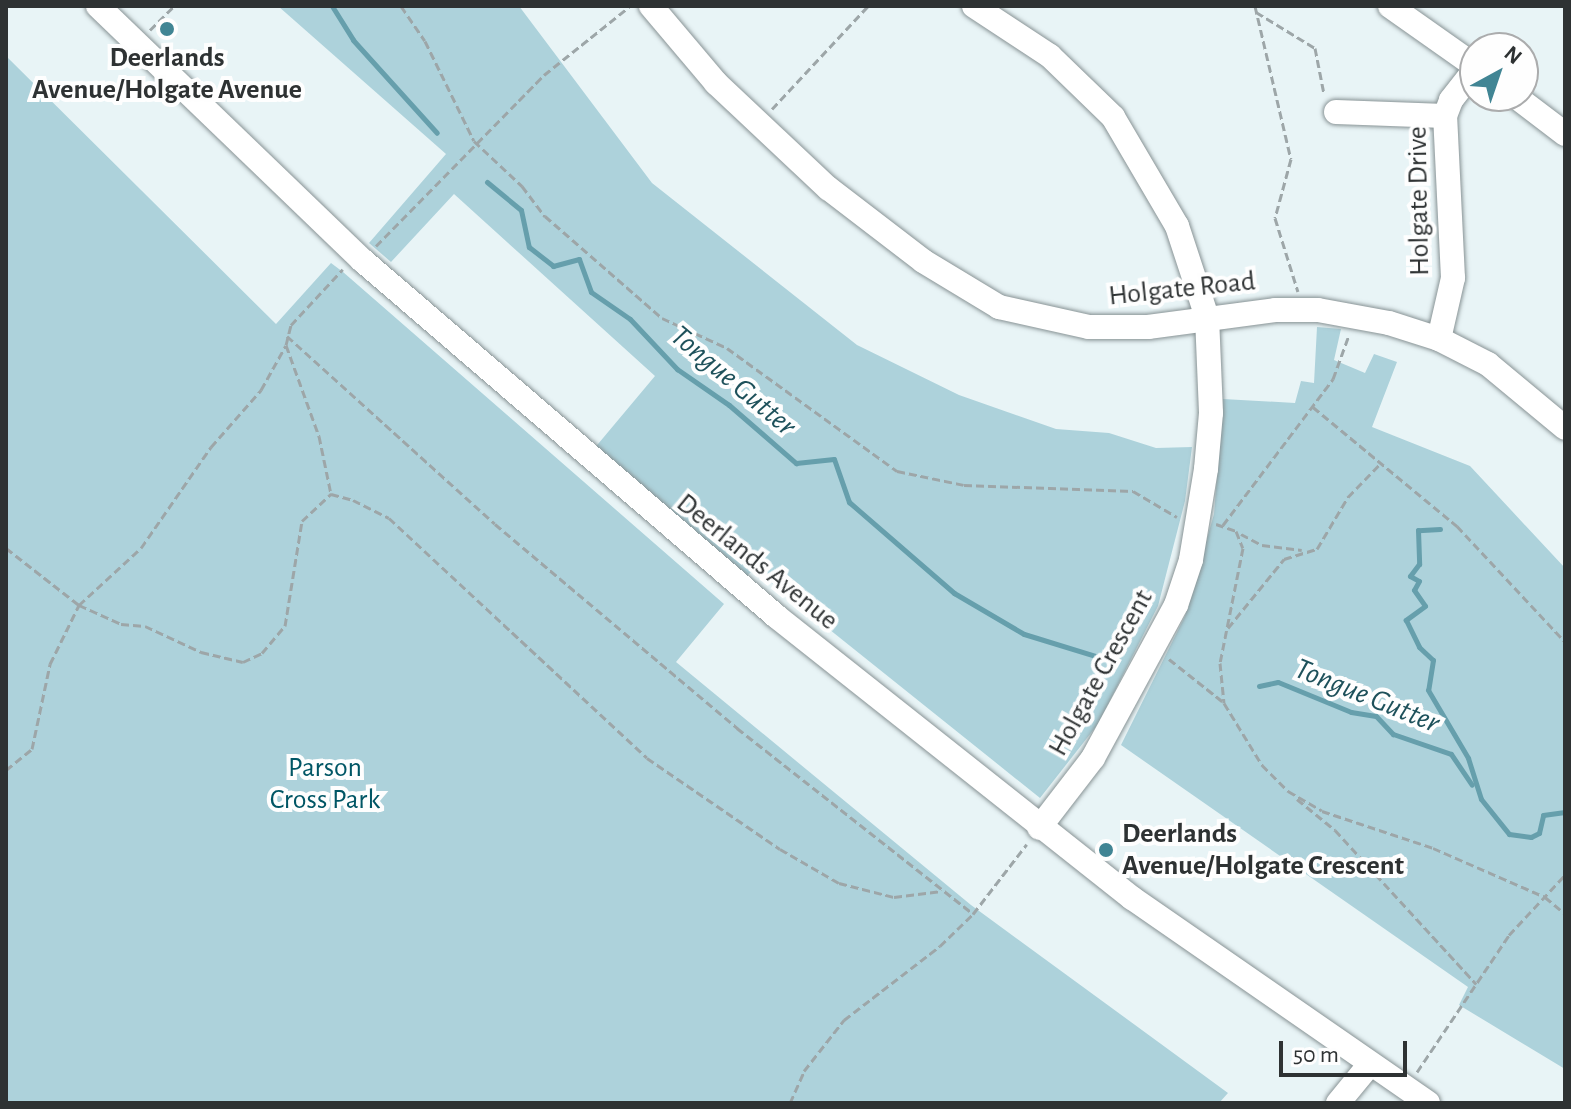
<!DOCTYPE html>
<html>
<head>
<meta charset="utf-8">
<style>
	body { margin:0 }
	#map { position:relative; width:1571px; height:1109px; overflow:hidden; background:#e8f4f6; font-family:"Alegreya Sans",sans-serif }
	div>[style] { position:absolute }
	.green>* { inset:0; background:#add2db }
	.stream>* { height:5px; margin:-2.5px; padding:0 2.5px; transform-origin:2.5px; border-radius:2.5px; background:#669fac }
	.path>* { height:3px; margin-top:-1.5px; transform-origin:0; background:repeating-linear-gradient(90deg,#9da6a8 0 8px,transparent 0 12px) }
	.roads { filter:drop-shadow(0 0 2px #889395) drop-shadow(0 0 2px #889395) }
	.minor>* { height:24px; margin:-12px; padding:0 12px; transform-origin:12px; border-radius:12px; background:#fff }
	.dots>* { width:22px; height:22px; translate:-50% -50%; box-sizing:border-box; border:4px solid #fefefe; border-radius:50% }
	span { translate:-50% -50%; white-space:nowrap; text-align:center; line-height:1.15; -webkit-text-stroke:8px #fefefe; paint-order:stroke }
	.poi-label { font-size:28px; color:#2e3233; font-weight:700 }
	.left { translate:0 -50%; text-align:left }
	.street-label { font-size:28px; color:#2e3233 }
	.park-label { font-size:28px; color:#005665 }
	.water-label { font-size:30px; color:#1e515b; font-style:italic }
	.frame { position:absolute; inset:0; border:8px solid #2e3233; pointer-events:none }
	.north { position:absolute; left:1459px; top:32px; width:80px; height:80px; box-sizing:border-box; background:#fefefe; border:2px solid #abacad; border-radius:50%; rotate:40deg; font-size:22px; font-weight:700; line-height:32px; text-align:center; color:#2e3233 }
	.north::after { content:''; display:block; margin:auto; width:28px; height:36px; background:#418594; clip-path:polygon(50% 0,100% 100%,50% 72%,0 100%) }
	.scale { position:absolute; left:1279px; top:1041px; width:128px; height:36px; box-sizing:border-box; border:4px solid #2e3233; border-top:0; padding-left:10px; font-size:24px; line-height:28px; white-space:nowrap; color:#2e3233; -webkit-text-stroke:6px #fefefe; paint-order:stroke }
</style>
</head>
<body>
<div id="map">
	<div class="green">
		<i style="clip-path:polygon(278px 6px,519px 6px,652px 183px,857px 345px,959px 395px,1056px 429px,1109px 433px,1156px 448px,1192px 447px,1185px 501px,1158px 606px,1098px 724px,1040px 798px,754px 569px,746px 577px,593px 450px,655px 376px,454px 194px,391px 262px,369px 243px,446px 154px)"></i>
		<i style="clip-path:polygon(6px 56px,276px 324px,331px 263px,343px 272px,724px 604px,676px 662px,971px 905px,1228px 1093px,1219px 1103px,6px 1103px)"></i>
		<i style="clip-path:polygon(1317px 327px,1341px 329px,1334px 360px,1365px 373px,1374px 354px,1397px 362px,1372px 427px,1470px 466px,1565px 568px,1565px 1069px,1459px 1005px,1468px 987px,1121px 745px,1185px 616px,1214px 514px,1223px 399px,1295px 403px,1301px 381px,1314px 383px)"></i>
	</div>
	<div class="stream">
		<i style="left:332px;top:6px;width:40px;rotate:58deg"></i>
		<i style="left:353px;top:40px;width:125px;rotate:47.9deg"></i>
		<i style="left:487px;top:182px;width:44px;rotate:39.5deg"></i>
		<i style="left:521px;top:210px;width:38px;rotate:78deg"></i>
		<i style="left:529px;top:247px;width:31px;rotate:38deg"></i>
		<i style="left:553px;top:266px;width:27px;rotate:-15deg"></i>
		<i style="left:579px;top:259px;width:35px;rotate:70deg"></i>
		<i style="left:591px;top:292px;width:47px;rotate:34.7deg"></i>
		<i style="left:630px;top:319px;width:69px;rotate:46.8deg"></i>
		<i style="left:677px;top:369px;width:63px;rotate:34.7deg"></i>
		<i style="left:729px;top:405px;width:89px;rotate:40.9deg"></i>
		<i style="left:796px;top:463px;width:38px;rotate:-6deg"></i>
		<i style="left:834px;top:459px;width:46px;rotate:70.8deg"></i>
		<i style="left:849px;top:502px;width:139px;rotate:40.9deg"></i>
		<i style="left:954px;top:593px;width:81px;rotate:30.4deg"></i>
		<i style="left:1024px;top:634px;width:82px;rotate:17.1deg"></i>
		<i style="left:1440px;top:529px;width:22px;rotate:177deg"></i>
		<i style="left:1418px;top:530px;width:34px;rotate:88deg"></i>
		<i style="left:1419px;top:564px;width:15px;rotate:127deg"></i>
		<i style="left:1410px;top:576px;width:10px;rotate:29deg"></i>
		<i style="left:1419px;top:581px;width:10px;rotate:119deg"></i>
		<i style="left:1414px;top:590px;width:19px;rotate:55deg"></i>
		<i style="left:1425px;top:606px;width:24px;rotate:144deg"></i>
		<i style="left:1406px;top:620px;width:30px;rotate:64deg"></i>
		<i style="left:1419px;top:647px;width:19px;rotate:43deg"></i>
		<i style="left:1433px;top:660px;width:30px;rotate:99deg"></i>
		<i style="left:1428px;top:690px;width:79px;rotate:59.5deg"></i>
		<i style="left:1468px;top:758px;width:43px;rotate:72.4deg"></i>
		<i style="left:1481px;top:799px;width:45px;rotate:51.3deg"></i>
		<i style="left:1509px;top:834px;width:22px;rotate:8deg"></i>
		<i style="left:1531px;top:837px;width:9px;rotate:-27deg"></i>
		<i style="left:1539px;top:833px;width:18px;rotate:-77deg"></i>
		<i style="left:1543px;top:815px;width:22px;rotate:-8deg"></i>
		<i style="left:1259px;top:686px;width:19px;rotate:-12deg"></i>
		<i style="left:1278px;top:682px;width:79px;rotate:22.3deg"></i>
		<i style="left:1351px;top:712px;width:25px;rotate:9deg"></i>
		<i style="left:1376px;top:716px;width:25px;rotate:47deg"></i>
		<i style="left:1393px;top:734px;width:61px;rotate:19deg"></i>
		<i style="left:1451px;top:754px;width:37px;rotate:56deg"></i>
	</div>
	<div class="path">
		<i style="left:401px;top:6px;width:42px;rotate:55.6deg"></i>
		<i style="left:425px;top:41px;width:111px;rotate:63.9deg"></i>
		<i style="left:474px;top:141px;width:66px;rotate:43.2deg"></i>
		<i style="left:522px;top:186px;width:38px;rotate:53deg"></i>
		<i style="left:545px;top:216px;width:155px;rotate:41.1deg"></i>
		<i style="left:662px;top:318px;width:72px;rotate:24.8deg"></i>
		<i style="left:727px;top:348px;width:210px;rotate:35.9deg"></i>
		<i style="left:897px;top:471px;width:68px;rotate:11.8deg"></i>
		<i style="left:964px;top:485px;width:169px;rotate:2deg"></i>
		<i style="left:1133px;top:491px;width:51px;rotate:30.6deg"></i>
		<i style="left:1255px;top:6px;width:157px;rotate:76.8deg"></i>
		<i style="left:1291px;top:159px;width:61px;rotate:105.2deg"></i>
		<i style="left:1275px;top:218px;width:77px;rotate:72.7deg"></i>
		<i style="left:1256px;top:12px;width:69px;rotate:31.4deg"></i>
		<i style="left:1315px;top:48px;width:47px;rotate:78.9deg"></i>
		<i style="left:150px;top:30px;width:34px;rotate:-45deg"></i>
		<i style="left:772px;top:109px;width:141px;rotate:-47deg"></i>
		<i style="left:376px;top:246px;width:240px;rotate:-45.5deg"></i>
		<i style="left:544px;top:75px;width:109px;rotate:-38.7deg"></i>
		<i style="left:287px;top:336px;width:280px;rotate:42.1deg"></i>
		<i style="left:495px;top:524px;width:317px;rotate:40.1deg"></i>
		<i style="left:737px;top:728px;width:300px;rotate:38.2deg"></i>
		<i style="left:286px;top:345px;width:97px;rotate:70.1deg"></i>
		<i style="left:319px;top:436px;width:59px;rotate:78.3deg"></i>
		<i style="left:1313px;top:407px;width:187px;rotate:39.6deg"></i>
		<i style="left:1457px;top:526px;width:158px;rotate:47deg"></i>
		<i style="left:1216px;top:524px;width:21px;rotate:19deg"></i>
		<i style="left:1236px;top:531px;width:18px;rotate:68deg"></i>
		<i style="left:1243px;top:548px;width:117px;rotate:101.3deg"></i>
		<i style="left:1220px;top:663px;width:40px;rotate:84.3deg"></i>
		<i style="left:1224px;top:703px;width:73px;rotate:58.5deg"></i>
		<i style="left:1262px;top:765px;width:37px;rotate:45deg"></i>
		<i style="left:1288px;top:791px;width:39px;rotate:30deg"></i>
		<i style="left:1322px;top:811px;width:117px;rotate:18.4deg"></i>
		<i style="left:1433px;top:848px;width:122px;rotate:23.6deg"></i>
		<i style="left:1545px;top:897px;width:26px;rotate:40deg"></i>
		<i style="left:1223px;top:525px;width:183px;rotate:-53deg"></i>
		<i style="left:1333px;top:379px;width:47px;rotate:-70deg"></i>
		<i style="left:1241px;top:534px;width:24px;rotate:28deg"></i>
		<i style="left:1262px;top:545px;width:40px;rotate:7.1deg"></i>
		<i style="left:6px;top:548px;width:93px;rotate:38deg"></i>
		<i style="left:79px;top:605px;width:46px;rotate:24.3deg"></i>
		<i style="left:121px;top:624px;width:24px;rotate:5deg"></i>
		<i style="left:145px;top:626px;width:62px;rotate:24.9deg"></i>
		<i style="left:201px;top:652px;width:43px;rotate:13.4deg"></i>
		<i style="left:243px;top:662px;width:21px;rotate:-25deg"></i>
		<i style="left:262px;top:653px;width:35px;rotate:-50deg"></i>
		<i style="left:285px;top:626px;width:106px;rotate:-80.8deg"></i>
		<i style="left:302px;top:521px;width:40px;rotate:-43deg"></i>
		<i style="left:331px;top:494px;width:23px;rotate:15deg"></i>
		<i style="left:353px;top:500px;width:40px;rotate:26.6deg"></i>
		<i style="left:389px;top:518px;width:352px;rotate:42.9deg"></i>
		<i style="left:647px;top:758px;width:161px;rotate:34.4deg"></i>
		<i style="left:780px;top:849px;width:68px;rotate:30deg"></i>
		<i style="left:839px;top:883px;width:57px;rotate:14.3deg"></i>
		<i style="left:894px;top:897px;width:48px;rotate:-7.1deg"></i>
		<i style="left:1228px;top:628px;width:89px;rotate:-50.9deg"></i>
		<i style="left:1284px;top:559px;width:34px;rotate:-17deg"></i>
		<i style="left:1317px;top:549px;width:61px;rotate:-59.2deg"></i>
		<i style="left:1348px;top:497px;width:47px;rotate:-45.9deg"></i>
		<i style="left:1169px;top:659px;width:68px;rotate:38.4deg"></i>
		<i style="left:6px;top:770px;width:33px;rotate:-39deg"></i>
		<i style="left:32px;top:749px;width:87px;rotate:-78deg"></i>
		<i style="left:50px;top:664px;width:66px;rotate:-63.8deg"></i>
		<i style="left:79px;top:605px;width:84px;rotate:-42.6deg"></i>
		<i style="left:141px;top:548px;width:123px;rotate:-55.3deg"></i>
		<i style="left:211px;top:447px;width:76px;rotate:-48.7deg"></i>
		<i style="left:261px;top:390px;width:51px;rotate:-60.9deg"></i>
		<i style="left:286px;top:345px;width:21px;rotate:-76deg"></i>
		<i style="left:291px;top:325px;width:76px;rotate:-47.1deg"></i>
		<i style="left:1297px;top:799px;width:49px;rotate:39.2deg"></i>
		<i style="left:1335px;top:830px;width:209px;rotate:47.5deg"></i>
		<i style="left:1417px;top:1072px;width:165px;rotate:-56.1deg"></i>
		<i style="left:1509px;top:935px;width:82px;rotate:-47deg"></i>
		<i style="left:790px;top:1103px;width:35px;rotate:-66deg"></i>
		<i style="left:804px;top:1071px;width:65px;rotate:-51.9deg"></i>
		<i style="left:844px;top:1020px;width:121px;rotate:-37.6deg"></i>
		<i style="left:940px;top:946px;width:46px;rotate:-44.1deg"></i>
		<i style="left:973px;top:914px;width:88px;rotate:-52.4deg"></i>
	</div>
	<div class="roads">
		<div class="minor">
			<i style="left:98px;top:6px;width:366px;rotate:43.9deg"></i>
			<i style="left:362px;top:260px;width:546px;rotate:40.69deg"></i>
			<i style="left:776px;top:616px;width:454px;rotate:38.4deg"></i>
			<i style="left:1132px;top:898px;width:360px;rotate:34.7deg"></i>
			<i style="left:651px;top:6px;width:101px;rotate:49.8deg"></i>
			<i style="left:716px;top:83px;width:154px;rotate:43.2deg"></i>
			<i style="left:828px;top:188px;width:120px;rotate:37.5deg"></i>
			<i style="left:923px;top:261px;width:89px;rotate:31.2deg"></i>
			<i style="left:999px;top:307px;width:92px;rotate:12.5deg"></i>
			<i style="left:1089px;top:327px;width:59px"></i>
			<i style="left:1148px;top:327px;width:128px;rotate:-7.6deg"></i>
			<i style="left:1275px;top:310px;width:43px"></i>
			<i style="left:1318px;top:310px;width:72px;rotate:10.4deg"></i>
			<i style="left:1389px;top:323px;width:52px;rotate:17.7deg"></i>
			<i style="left:1439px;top:339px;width:55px;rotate:27deg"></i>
			<i style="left:1488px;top:364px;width:100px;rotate:39.7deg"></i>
			<i style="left:974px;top:6px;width:91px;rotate:33.3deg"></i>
			<i style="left:1050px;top:56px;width:88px;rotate:44.1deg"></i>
			<i style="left:1113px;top:117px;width:126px;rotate:59.6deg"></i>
			<i style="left:1177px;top:226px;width:96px;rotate:71.8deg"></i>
			<i style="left:1207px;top:317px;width:96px;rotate:87.6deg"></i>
			<i style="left:1211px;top:413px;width:56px;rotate:95.1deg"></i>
			<i style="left:1206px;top:469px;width:92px;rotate:99.4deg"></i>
			<i style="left:1191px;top:560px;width:47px;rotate:108.4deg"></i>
			<i style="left:1176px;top:605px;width:174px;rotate:118.5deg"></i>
			<i style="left:1093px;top:758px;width:88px;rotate:127.6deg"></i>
			<i style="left:1390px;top:6px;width:104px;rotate:35.2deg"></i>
			<i style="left:1515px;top:96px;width:63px;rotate:37.2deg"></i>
			<i style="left:1336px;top:112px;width:109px;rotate:2.1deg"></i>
			<i style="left:1439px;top:339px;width:63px;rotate:-77.1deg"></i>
			<i style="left:1453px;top:278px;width:162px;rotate:-92.8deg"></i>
			<i style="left:1445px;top:116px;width:17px;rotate:-69deg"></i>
			<i style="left:1451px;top:100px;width:39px;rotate:-52deg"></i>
			<i style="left:1338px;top:1103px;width:50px;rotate:-50.6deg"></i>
		</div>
	</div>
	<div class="dots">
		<i style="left:167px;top:29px;background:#418594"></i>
		<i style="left:1106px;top:850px;background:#418594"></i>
	</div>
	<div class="poi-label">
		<span style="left:167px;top:74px">Deerlands<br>Avenue/Holgate Avenue</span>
		<span class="left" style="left:1122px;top:850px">Deerlands<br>Avenue/Holgate Crescent</span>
	</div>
	<div class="street-label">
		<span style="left:1419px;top:201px;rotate:-91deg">Holgate Drive</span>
		<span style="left:1182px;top:289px;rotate:-6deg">Holgate Road</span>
		<span style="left:757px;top:562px;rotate:39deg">Deerlands Avenue</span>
		<span style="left:1101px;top:673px;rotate:-61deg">Holgate Crescent</span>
	</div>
	<div class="park-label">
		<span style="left:325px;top:784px">Parson<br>Cross Park</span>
	</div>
	<div class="water-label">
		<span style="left:733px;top:381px;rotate:40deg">Tongue Gutter</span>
		<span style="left:1367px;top:696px;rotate:22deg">Tongue Gutter</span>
	</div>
	<div class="frame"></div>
	<div class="north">N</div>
	<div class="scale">50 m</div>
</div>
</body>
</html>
